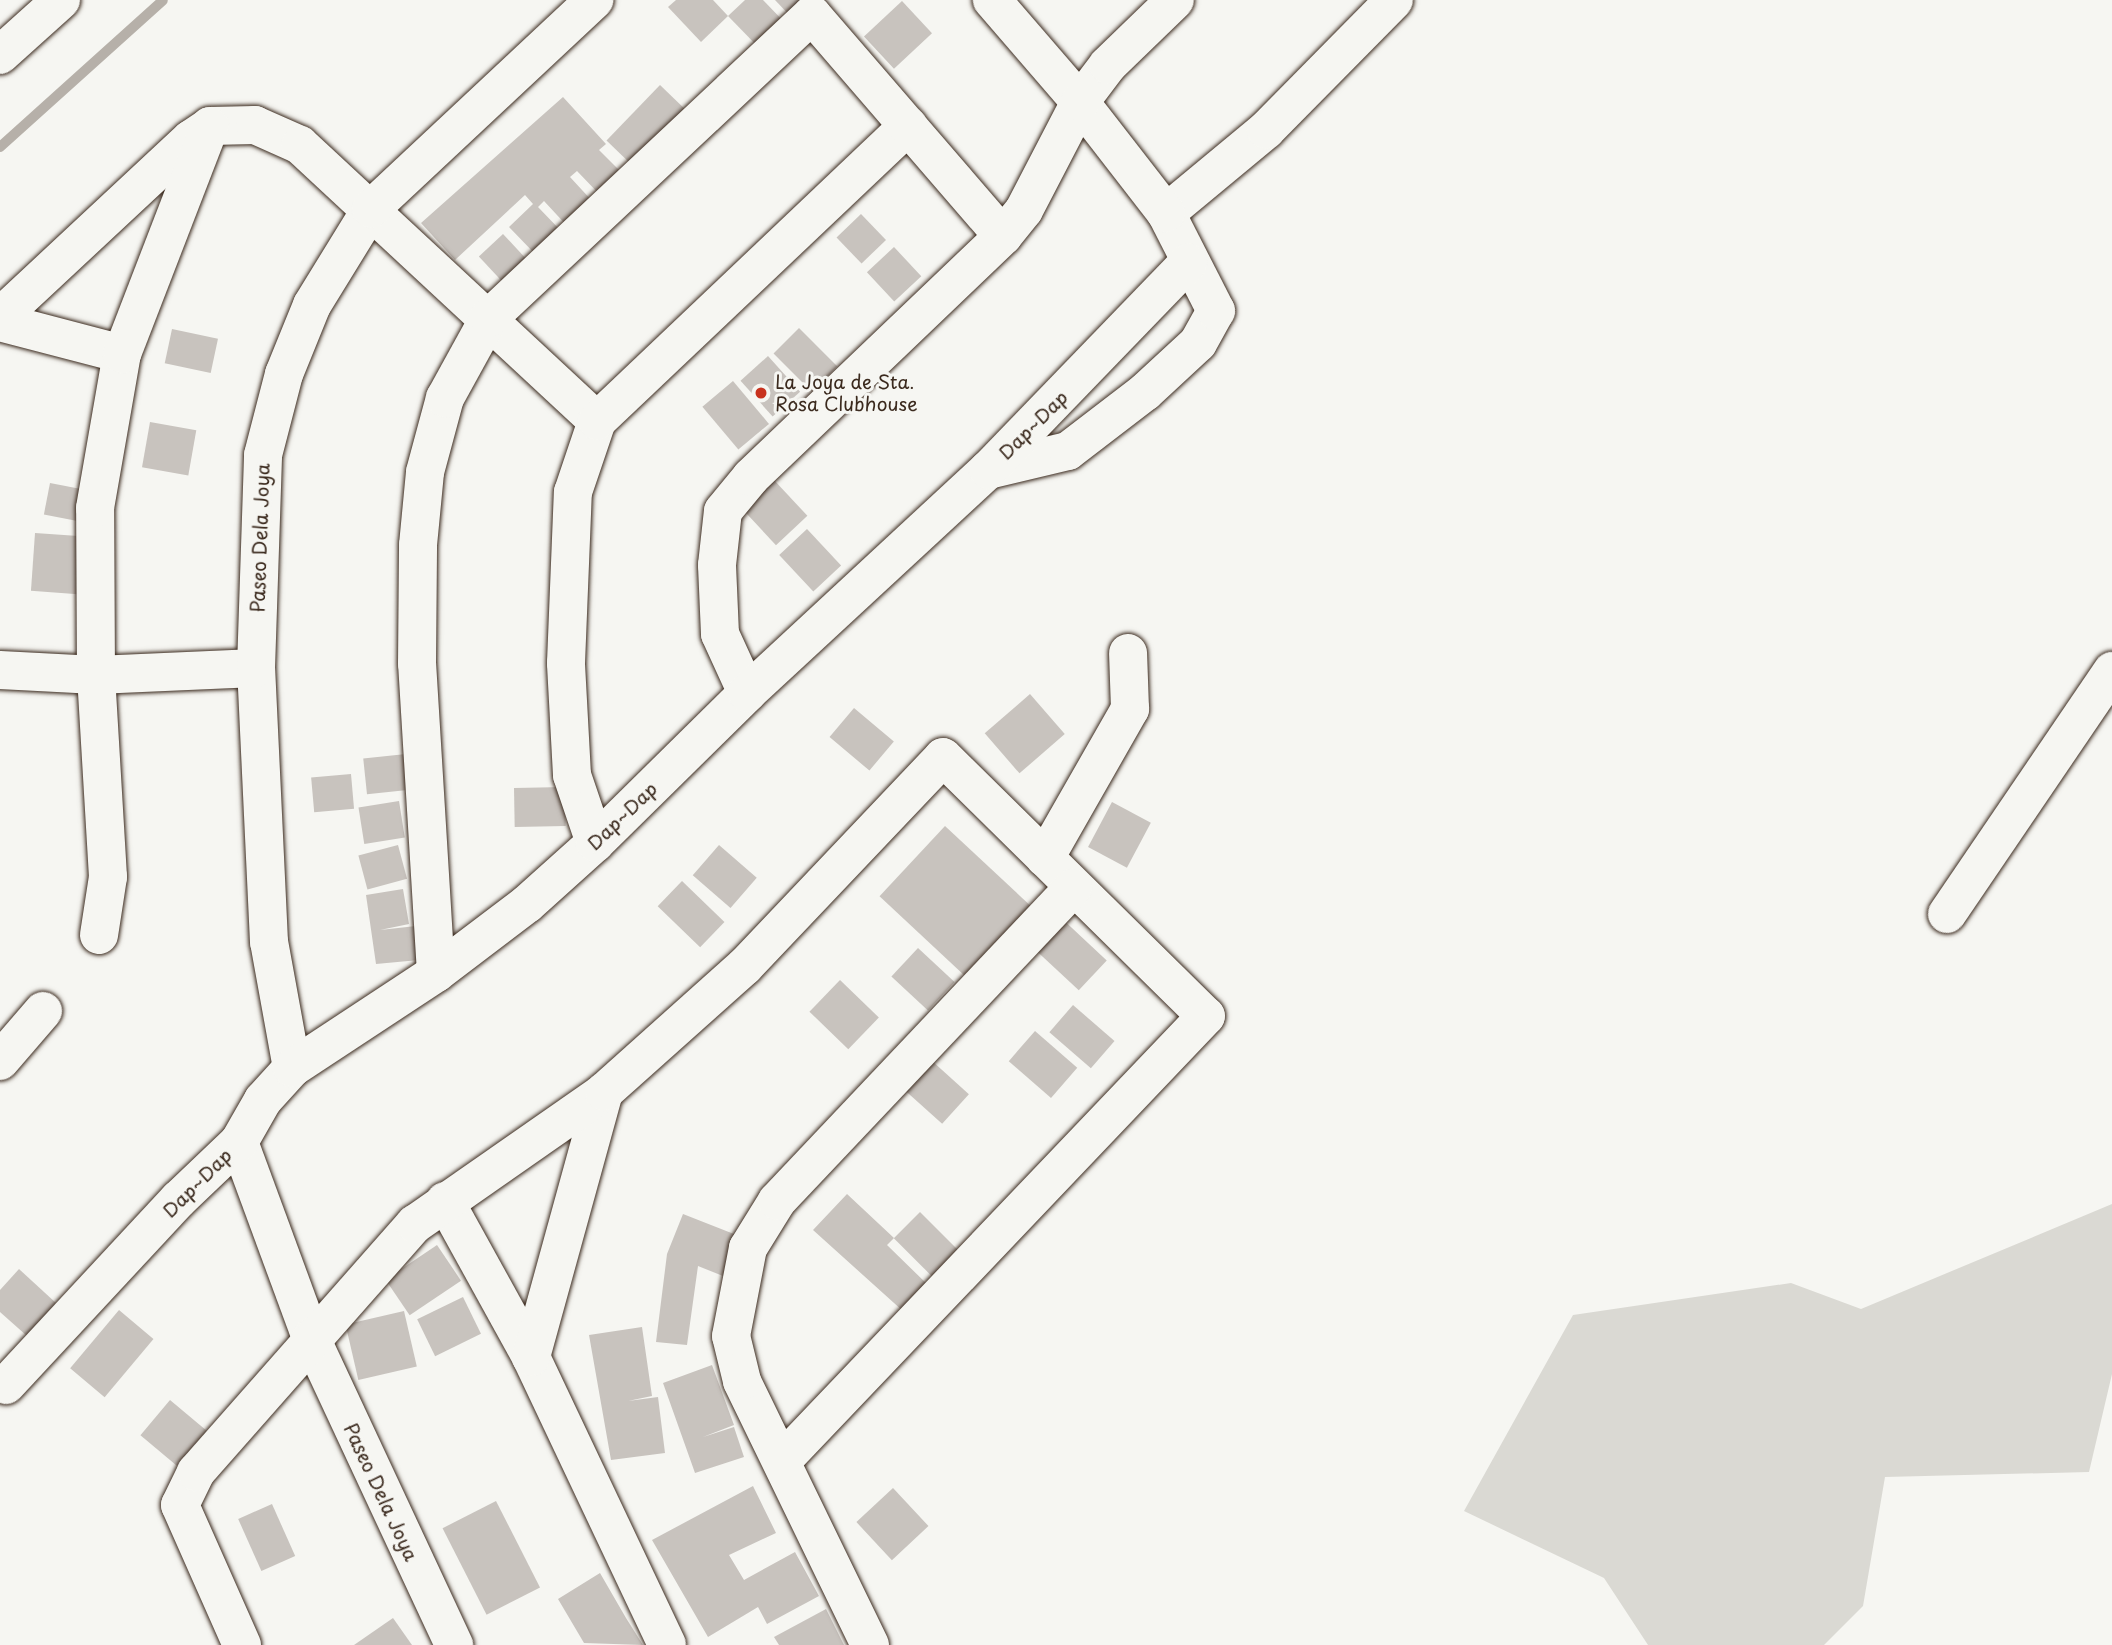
<!DOCTYPE html>
<html>
<head>
<meta charset="utf-8">
<style>
	body { margin:0 }
	#map { position:relative; width:2112px; height:1645px; overflow:hidden; background:#f6f6f2; font-family:"Playpen Sans",sans-serif }
	div>[style] { position:absolute }
	.green>* { inset:0; background:#dad9d3 }
	.stream>* { height:10px; margin:-5px; padding:0 5px; transform-origin:5px; border-radius:5px; background:#b6b0a9 }
	.building>* { inset:0; background:#c8c3be; transform-origin:0 0 }
	.roads { filter:drop-shadow(0 0 2px #3b2a1e) drop-shadow(0 0 2px #3b2a1e) }
	.minor>* { height:38px; margin:-19px; padding:0 19px; transform-origin:19px; border-radius:19px; background:#f6f6f2 }
	.dots>* { width:19px; height:19px; translate:-50% -50%; box-sizing:border-box; border:4px solid #f6f6f2; border-radius:50% }
	span { translate:-50% -50%; white-space:nowrap; text-align:center; line-height:1.15; -webkit-text-stroke:6px #f6f6f2; paint-order:stroke }
	.poi-label { font-size:19px; color:#3b2a1e }
	.left { translate:0 -50%; text-align:left }
	.street-label { font-size:19px; color:#3b2a1e }
</style>
</head>
<body>
<div id="map">
	<div class="green">
		<i style="clip-path:polygon(2112px 1204px,2112px 1374px,2089px 1472px,1885px 1477px,1863px 1606px,1824px 1645px,1648px 1645px,1604px 1578px,1464px 1511px,1573px 1315px,1791px 1283px,1861px 1309px)"></i>
	</div>
	<div class="stream">
		<i style="left:0;top:147px;width:219px;rotate:-42deg"></i>
	</div>
	<div class="building">
		<i style="clip-path:polygon(676px 0,713px 0,728px 16px,701px 42px,668px 7px)"></i>
		<i style="clip-path:polygon(745px 0,763px 0,791px 29px,765px 54px,728px 16px)"></i>
		<i style="clip-path:polygon(775px 0,813px 0,793px 19px)"></i>
		<i style="left:902px;top:1px;width:44px;height:52px;rotate:47deg"></i>
		<i style="left:660px;top:85px;width:36px;height:77px;rotate:44deg"></i>
		<i style="clip-path:polygon(563px 97px,606px 144px,599px 150px,624px 175px,602px 197px,577px 171px,570px 177px,594px 203px,569px 228px,544px 201px,538px 207px,563px 233px,538px 257px,509px 227px,533px 204px,525px 195px,455px 260px,421px 223px)"></i>
		<i style="left:861px;top:214px;width:36px;height:34px;rotate:46deg"></i>
		<i style="left:503px;top:234px;width:41px;height:33px;rotate:47deg"></i>
		<i style="left:894px;top:247px;width:40px;height:37px;rotate:47deg"></i>
		<i style="left:799px;top:328px;width:54px;height:36px;rotate:45deg"></i>
		<i style="left:172px;top:329px;width:47px;height:35px;rotate:12deg"></i>
		<i style="left:768px;top:356px;width:48px;height:37px;rotate:48deg"></i>
		<i style="left:733px;top:381px;width:56px;height:40px;rotate:50deg"></i>
		<i style="left:150px;top:422px;width:47px;height:46px;rotate:10deg"></i>
		<i style="left:774px;top:480px;width:49px;height:43px;rotate:47deg"></i>
		<i style="left:50px;top:483px;width:38px;height:32px;rotate:11deg"></i>
		<i style="left:807px;top:529px;width:50px;height:38px;rotate:47deg"></i>
		<i style="left:35px;top:533px;width:47px;height:58px;rotate:4deg"></i>
		<i style="left:1030px;top:694px;width:53px;height:60px;rotate:49deg"></i>
		<i style="left:854px;top:708px;width:52px;height:38px;rotate:40deg"></i>
		<i style="left:406px;top:754px;width:36px;height:43px;rotate:84deg"></i>
		<i style="left:351px;top:774px;width:35px;height:40px;rotate:85deg"></i>
		<i style="left:565px;top:787px;width:39px;height:51px;rotate:89deg"></i>
		<i style="left:399px;top:801px;width:37px;height:41px;rotate:81deg"></i>
		<i style="left:1112px;top:802px;width:44px;height:51px;rotate:28deg"></i>
		<i style="left:945px;top:826px;width:126px;height:96px;rotate:43deg"></i>
		<i style="left:398px;top:845px;width:35px;height:41px;rotate:75deg"></i>
		<i style="left:719px;top:845px;width:50px;height:40px;rotate:41deg"></i>
		<i style="left:682px;top:881px;width:59px;height:35px;rotate:44deg"></i>
		<i style="clip-path:polygon(403px 889px,409px 924px,380px 930px,416px 926px,419px 960px,376px 964px,366px 895px)"></i>
		<i style="left:1057px;top:914px;width:68px;height:41px;rotate:43deg"></i>
		<i style="left:918px;top:948px;width:50px;height:39px;rotate:43deg"></i>
		<i style="left:840px;top:980px;width:54px;height:44px;rotate:44deg"></i>
		<i style="left:1073px;top:1005px;width:55px;height:36px;rotate:41deg"></i>
		<i style="left:1035px;top:1031px;width:56px;height:40px;rotate:41deg"></i>
		<i style="left:931px;top:1060px;width:51px;height:40px;rotate:42deg"></i>
		<i style="clip-path:polygon(847px 1194px,894px 1238px,887px 1245px,929px 1286px,904px 1312px,813px 1230px)"></i>
		<i style="left:920px;top:1212px;width:58px;height:37px;rotate:45deg"></i>
		<i style="clip-path:polygon(683px 1214px,739px 1236px,723px 1276px,698px 1266px,687px 1345px,656px 1342px,667px 1254px)"></i>
		<i style="left:437px;top:1245px;width:43px;height:62px;rotate:56deg"></i>
		<i style="clip-path:polygon(19px 1269px,56px 1303px,27px 1336px,0 1312px,0 1290px)"></i>
		<i style="left:463px;top:1297px;width:41px;height:51px;rotate:64deg"></i>
		<i style="left:119px;top:1310px;width:45px;height:76px;rotate:40deg"></i>
		<i style="left:404px;top:1311px;width:57px;height:60px;rotate:77deg"></i>
		<i style="clip-path:polygon(642px 1327px,652px 1396px,628px 1401px,658px 1397px,665px 1453px,611px 1460px,589px 1335px)"></i>
		<i style="clip-path:polygon(712px 1365px,734px 1425px,703px 1437px,734px 1427px,744px 1457px,695px 1473px,663px 1383px)"></i>
		<i style="left:170px;top:1400px;width:53px;height:46px;rotate:40deg"></i>
		<i style="clip-path:polygon(753px 1486px,776px 1533px,729px 1555px,744px 1580px,795px 1552px,819px 1596px,767px 1624px,758px 1607px,708px 1637px,652px 1540px)"></i>
		<i style="left:893px;top:1488px;width:52px;height:50px;rotate:47deg"></i>
		<i style="left:496px;top:1501px;width:97px;height:60px;rotate:63deg"></i>
		<i style="left:272px;top:1504px;width:57px;height:37px;rotate:66deg"></i>
		<i style="clip-path:polygon(600px 1573px,626px 1618px,643px 1645px,584px 1643px,558px 1599px)"></i>
		<i style="clip-path:polygon(826px 1609px,844px 1645px,779px 1645px,774px 1637px)"></i>
		<i style="clip-path:polygon(393px 1618px,412px 1645px,354px 1645px)"></i>
	</div>
	<div class="roads">
		<div class="minor">
			<i style="left:0;top:55px;width:82px;rotate:-42deg"></i>
			<i style="left:1166px;top:213px;width:130px;rotate:-39.7deg"></i>
			<i style="left:1266px;top:130px;width:182px;rotate:-45.4deg"></i>
			<i style="left:0;top:317px;width:261px;rotate:-43deg"></i>
			<i style="left:191px;top:139px;width:23px;rotate:-34deg"></i>
			<i style="left:210px;top:126px;width:45px;rotate:-1.3deg"></i>
			<i style="left:255px;top:125px;width:49px;rotate:24deg"></i>
			<i style="left:300px;top:145px;width:405px;rotate:42.9deg"></i>
			<i style="left:0;top:322px;width:126px;rotate:14.7deg"></i>
			<i style="left:988px;top:470px;width:82px;rotate:-13.4deg"></i>
			<i style="left:1068px;top:451px;width:97px;rotate:-37.5deg"></i>
			<i style="left:1145px;top:392px;width:72px;rotate:-42.8deg"></i>
			<i style="left:1198px;top:343px;width:37px;rotate:-61deg"></i>
			<i style="left:1216px;top:311px;width:110px;rotate:-117deg"></i>
			<i style="left:1166px;top:213px;width:140px;rotate:-127.8deg"></i>
			<i style="left:1080px;top:102px;width:135px;rotate:-130.8deg"></i>
			<i style="left:0;top:670px;width:96px;rotate:3deg"></i>
			<i style="left:96px;top:675px;width:160px;rotate:-2.5deg"></i>
			<i style="left:747px;top:693px;width:65px;rotate:-114.6deg"></i>
			<i style="left:720px;top:634px;width:69px;rotate:-92.5deg"></i>
			<i style="left:717px;top:565px;width:54px;rotate:-83.7deg"></i>
			<i style="left:723px;top:511px;width:44px;rotate:-50.5deg"></i>
			<i style="left:751px;top:477px;width:349px;rotate:-43.7deg"></i>
			<i style="left:1003px;top:236px;width:33px;rotate:-51deg"></i>
			<i style="left:1024px;top:210px;width:122px;rotate:-62.6deg"></i>
			<i style="left:1080px;top:102px;width:46px;rotate:-52.9deg"></i>
			<i style="left:1108px;top:65px;width:93px;rotate:-44.1deg"></i>
			<i style="left:595px;top:843px;width:72px;rotate:-108.7deg"></i>
			<i style="left:572px;top:775px;width:112px;rotate:-93.1deg"></i>
			<i style="left:566px;top:663px;width:171px;rotate:-87.7deg"></i>
			<i style="left:573px;top:492px;width:75px;rotate:-71.3deg"></i>
			<i style="left:597px;top:421px;width:429px;rotate:-43.5deg"></i>
			<i style="left:1045px;top:858px;width:172px;rotate:-60.3deg"></i>
			<i style="left:1130px;top:709px;width:56px;rotate:-92deg"></i>
			<i style="left:1947px;top:914px;width:294px;rotate:-55.8deg"></i>
			<i style="left:99px;top:935px;width:59px;rotate:-81.2deg"></i>
			<i style="left:108px;top:877px;width:202px;rotate:-93.4deg"></i>
			<i style="left:96px;top:675px;width:167px;rotate:-90.3deg"></i>
			<i style="left:95px;top:508px;width:156px;rotate:-80.1deg"></i>
			<i style="left:122px;top:354px;width:244px;rotate:-68.9deg"></i>
			<i style="left:436px;top:973px;width:310px;rotate:-93.5deg"></i>
			<i style="left:417px;top:664px;width:119px;rotate:-89.5deg"></i>
			<i style="left:418px;top:545px;width:73px;rotate:-84.5deg"></i>
			<i style="left:425px;top:472px;width:77px;rotate:-74.9deg"></i>
			<i style="left:445px;top:398px;width:91px;rotate:-61.2deg"></i>
			<i style="left:489px;top:318px;width:443px;rotate:-43.2deg"></i>
			<i style="left:812px;top:15px;width:292px;rotate:49.2deg"></i>
			<i style="left:0;top:1061px;width:66px;rotate:-49.3deg"></i>
			<i style="left:292px;top:1068px;width:128px;rotate:-100.3deg"></i>
			<i style="left:269px;top:942px;width:274px;rotate:-92.7deg"></i>
			<i style="left:256px;top:668px;width:213px;rotate:-88.1deg"></i>
			<i style="left:263px;top:455px;width:84px;rotate:-75.5deg"></i>
			<i style="left:284px;top:374px;width:74px;rotate:-67.9deg"></i>
			<i style="left:312px;top:305px;width:113px;rotate:-58.4deg"></i>
			<i style="left:371px;top:209px;width:306px;rotate:-43.1deg"></i>
			<i style="left:239px;top:1142px;width:209px;rotate:69.8deg"></i>
			<i style="left:311px;top:1338px;width:339px;rotate:65deg"></i>
			<i style="left:445px;top:1201px;width:178px;rotate:61.1deg"></i>
			<i style="left:531px;top:1357px;width:318px;rotate:64.7deg"></i>
			<i style="left:531px;top:1357px;width:275px;rotate:-74.6deg"></i>
			<i style="left:6px;top:1385px;width:253px;rotate:-47.1deg"></i>
			<i style="left:178px;top:1200px;width:84px;rotate:-43.6deg"></i>
			<i style="left:239px;top:1142px;width:48px;rotate:-60.3deg"></i>
			<i style="left:263px;top:1100px;width:43px;rotate:-47.8deg"></i>
			<i style="left:292px;top:1068px;width:173px;rotate:-33.4deg"></i>
			<i style="left:436px;top:973px;width:114px;rotate:-37.2deg"></i>
			<i style="left:527px;top:904px;width:91px;rotate:-41.9deg"></i>
			<i style="left:595px;top:843px;width:214px;rotate:-44.6deg"></i>
			<i style="left:747px;top:693px;width:328px;rotate:-42.8deg"></i>
			<i style="left:988px;top:470px;width:288px;rotate:-46deg"></i>
			<i style="left:242px;top:1645px;width:153px;rotate:-113.9deg"></i>
			<i style="left:180px;top:1505px;width:37px;rotate:-64deg"></i>
			<i style="left:196px;top:1472px;width:331px;rotate:-48.6deg"></i>
			<i style="left:415px;top:1224px;width:231px;rotate:-34.9deg"></i>
			<i style="left:604px;top:1092px;width:188px;rotate:-41.8deg"></i>
			<i style="left:744px;top:967px;width:289px;rotate:-46.5deg"></i>
			<i style="left:943px;top:757px;width:369px;rotate:44.6deg"></i>
			<i style="left:1206px;top:1016px;width:615px;rotate:133.62deg"></i>
			<i style="left:870px;top:1645px;width:293px;rotate:-115.9deg"></i>
			<i style="left:742px;top:1381px;width:46px;rotate:-103.7deg"></i>
			<i style="left:731px;top:1336px;width:90px;rotate:-79.1deg"></i>
			<i style="left:748px;top:1248px;width:55px;rotate:-58.3deg"></i>
			<i style="left:777px;top:1201px;width:431px;rotate:-46.6deg"></i>
		</div>
	</div>
	<div class="dots">
		<i style="left:761px;top:393px;background:#c8321e"></i>
	</div>
	<div class="poi-label">
		<span class="left" style="left:775px;top:393px">La Joya de Sta.<br>Rosa Clubhouse</span>
	</div>
	<div class="street-label">
		<span style="left:1033px;top:425px;rotate:-45deg">Dap~Dap</span>
		<span style="left:260px;top:538px;rotate:-88deg">Paseo Dela Joya</span>
		<span style="left:622px;top:816px;rotate:-44deg">Dap~Dap</span>
		<span style="left:197px;top:1183px;rotate:-45deg">Dap~Dap</span>
		<span style="left:381px;top:1492px;rotate:65deg">Paseo Dela Joya</span>
	</div>
</div>
</body>
</html>
